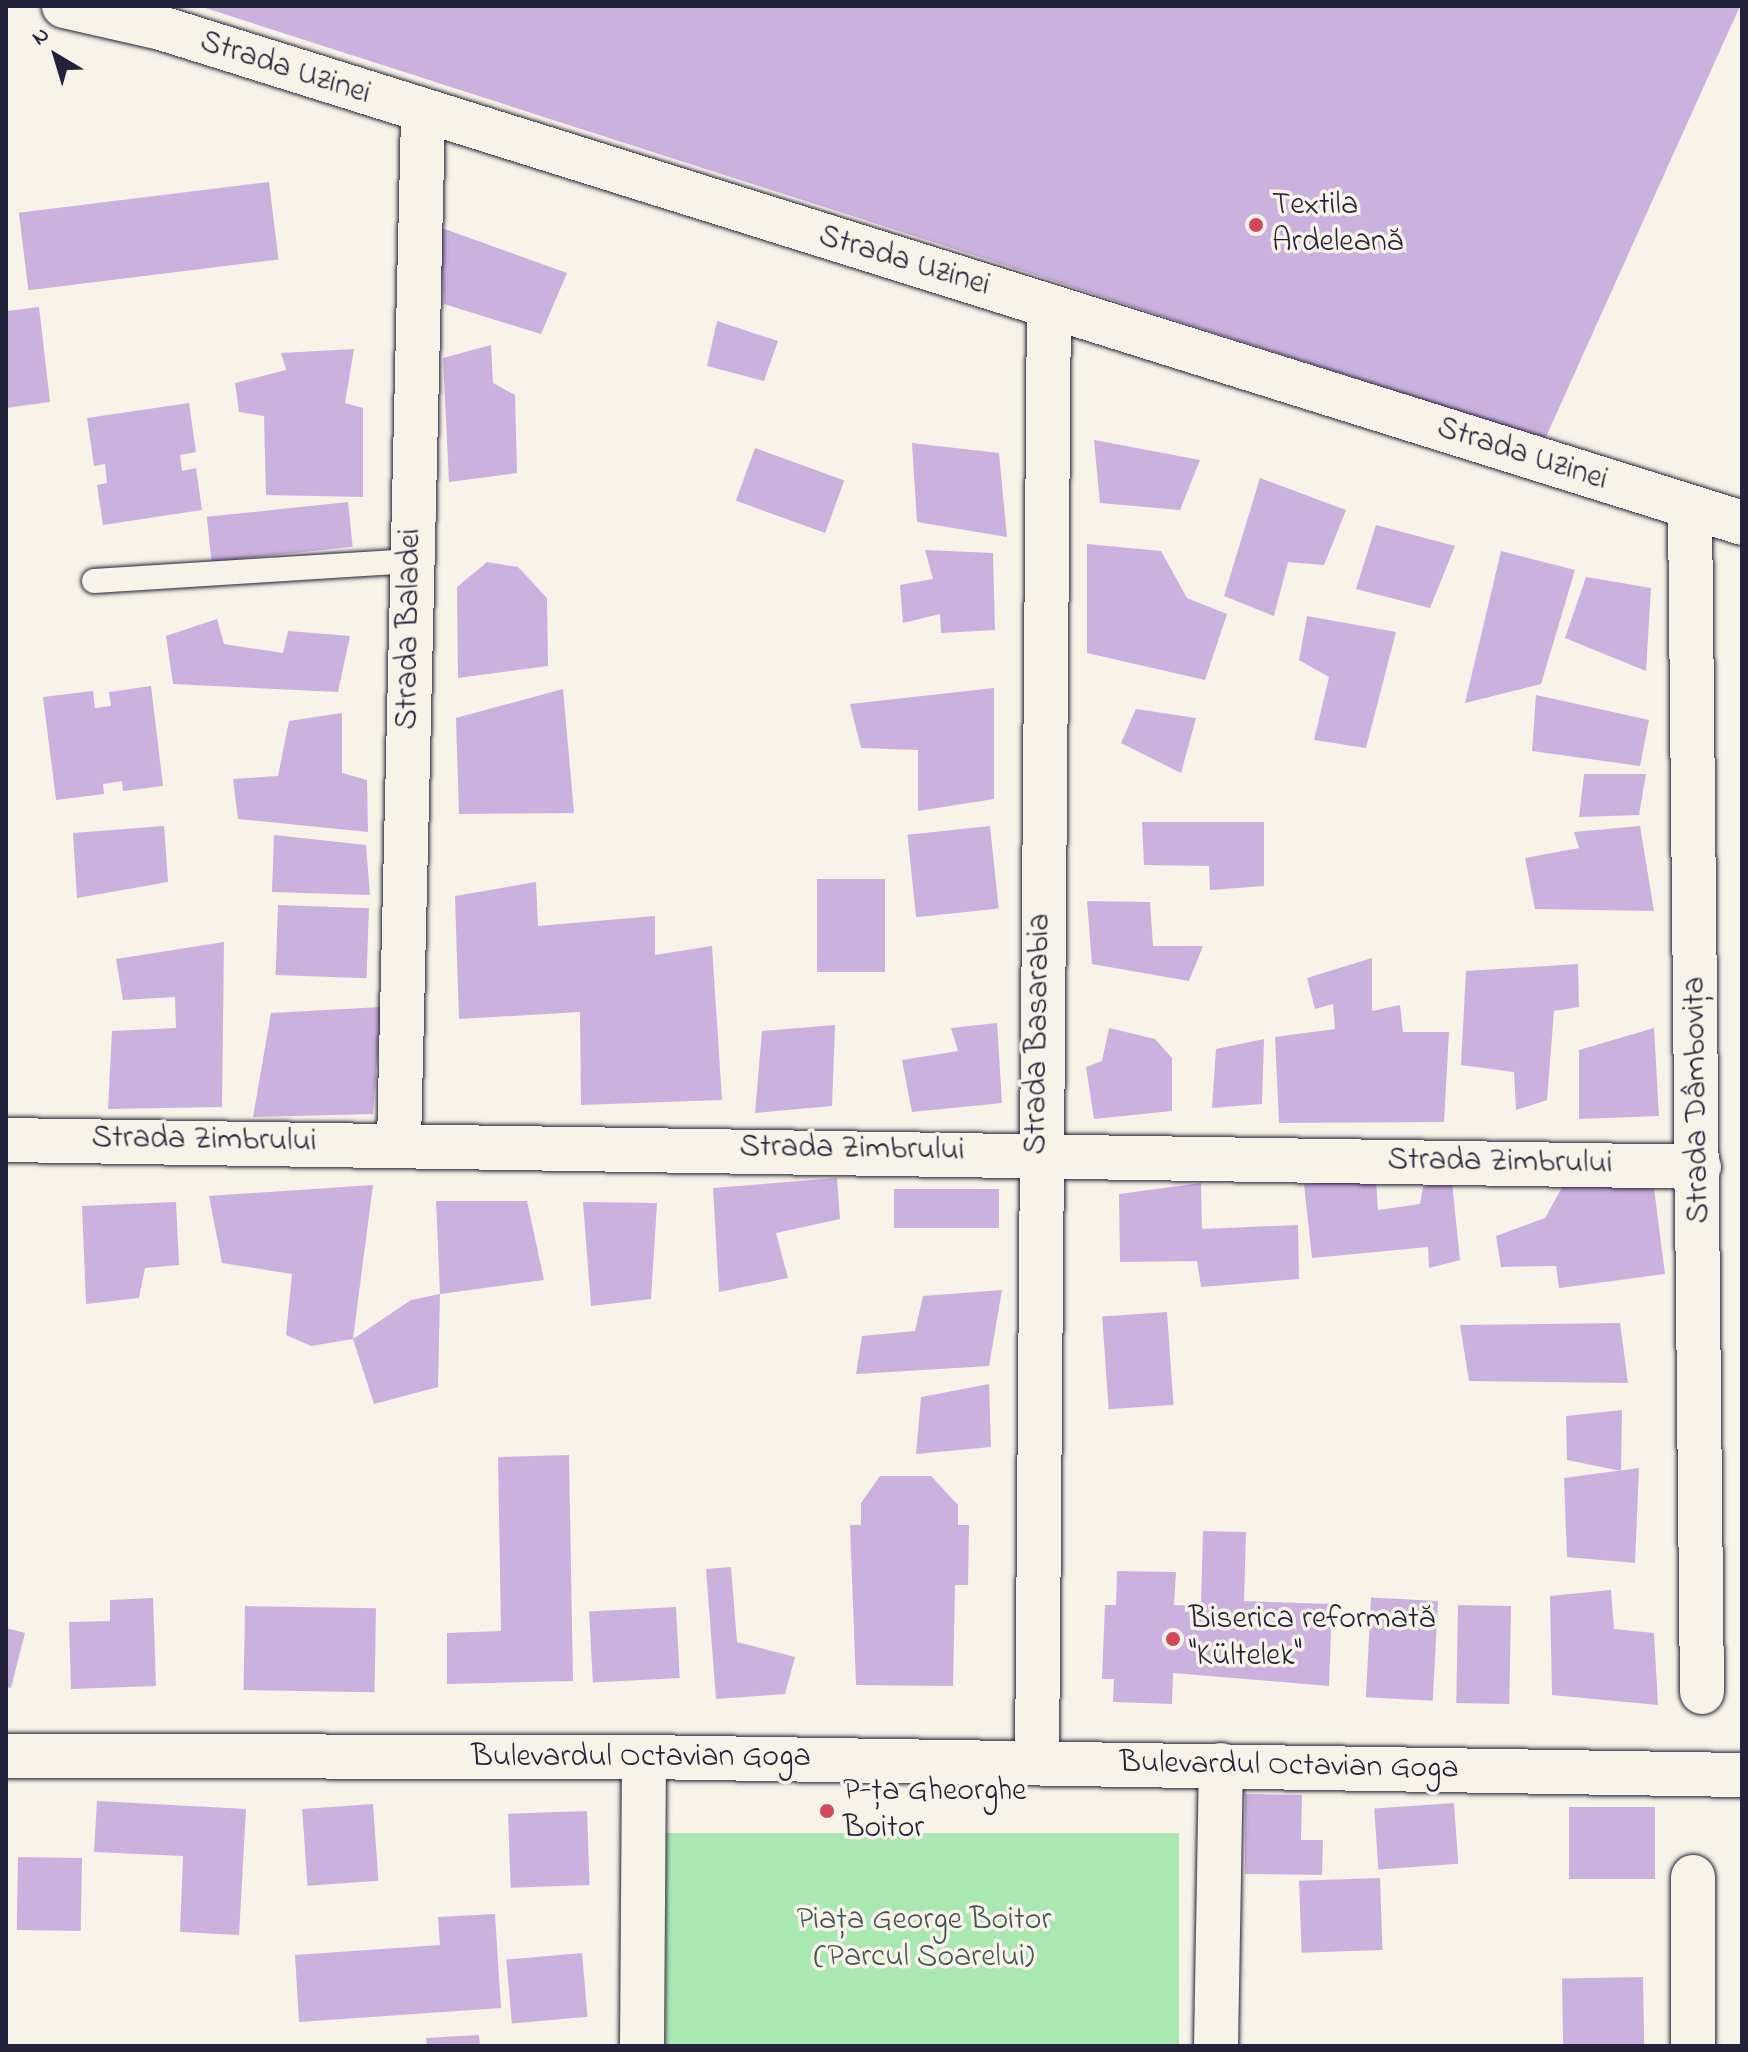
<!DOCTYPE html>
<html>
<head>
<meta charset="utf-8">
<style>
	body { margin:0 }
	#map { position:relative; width:1748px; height:2052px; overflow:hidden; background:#f7f3e8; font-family:"Indie Flower",sans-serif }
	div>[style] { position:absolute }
	.green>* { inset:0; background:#a9e9b1; transform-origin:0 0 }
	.building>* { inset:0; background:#ccb1df; transform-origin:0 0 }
	.roads { filter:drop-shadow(0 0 2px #22223b) drop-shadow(0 0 2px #22223b) }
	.service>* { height:24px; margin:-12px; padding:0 12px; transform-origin:12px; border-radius:12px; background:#f7f3e8 }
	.minor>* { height:44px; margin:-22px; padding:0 22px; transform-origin:22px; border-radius:22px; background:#f7f3e8 }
	.primary>* { height:44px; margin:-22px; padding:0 22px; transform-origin:22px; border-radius:22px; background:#f7f3e8 }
	.dots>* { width:22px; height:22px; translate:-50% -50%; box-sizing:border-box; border:4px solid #f7f3e8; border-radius:50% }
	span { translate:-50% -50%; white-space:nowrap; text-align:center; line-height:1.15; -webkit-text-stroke:7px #f7f3e8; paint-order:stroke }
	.street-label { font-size:32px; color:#22223b }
	.poi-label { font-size:32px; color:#22223b }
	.left { translate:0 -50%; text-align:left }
	.park-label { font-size:32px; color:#445458 }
	.frame { position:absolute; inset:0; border:8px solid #22223b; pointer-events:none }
	.north { position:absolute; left:16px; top:16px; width:80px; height:80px; -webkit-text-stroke:6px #f7f3e8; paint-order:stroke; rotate:322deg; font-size:22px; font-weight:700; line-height:32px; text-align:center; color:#22223b }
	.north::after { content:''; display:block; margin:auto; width:28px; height:36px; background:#22223b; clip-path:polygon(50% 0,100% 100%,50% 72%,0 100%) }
</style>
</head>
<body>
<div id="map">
	<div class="green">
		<i style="left:666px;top:1833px;width:513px;height:213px"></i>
	</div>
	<div class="building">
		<i style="clip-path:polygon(199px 6px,1740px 6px,1545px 439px)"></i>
		<i style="left:269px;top:182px;width:78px;height:252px;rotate:83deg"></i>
		<i style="clip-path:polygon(439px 227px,567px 273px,541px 334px,444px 304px)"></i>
		<i style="clip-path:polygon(39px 307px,50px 402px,6px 408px,6px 311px)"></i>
		<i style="clip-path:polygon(717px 321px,778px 341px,764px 381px,707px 366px)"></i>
		<i style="clip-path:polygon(491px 345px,493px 383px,515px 395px,517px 473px,449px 482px,443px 358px)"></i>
		<i style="clip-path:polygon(354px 349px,345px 403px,363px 408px,363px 497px,266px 495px,264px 416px,239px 412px,235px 383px,286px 370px,281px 353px)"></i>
		<i style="clip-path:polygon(189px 403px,196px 452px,180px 455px,182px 471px,196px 468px,202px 510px,103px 525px,97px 485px,107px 483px,105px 464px,94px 466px,87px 418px)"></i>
		<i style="clip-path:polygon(1094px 440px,1200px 460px,1180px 510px,1100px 503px)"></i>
		<i style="clip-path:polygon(912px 443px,999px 453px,1007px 537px,917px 522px)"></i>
		<i style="left:755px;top:448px;width:95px;height:56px;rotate:20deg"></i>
		<i style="clip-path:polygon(1260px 478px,1346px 510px,1324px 565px,1288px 562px,1274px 616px,1224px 596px)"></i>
		<i style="left:348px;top:502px;width:45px;height:142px;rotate:84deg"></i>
		<i style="clip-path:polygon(1376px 525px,1455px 546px,1430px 608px,1356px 589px)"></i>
		<i style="clip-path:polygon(1087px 544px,1161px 551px,1187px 598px,1227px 614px,1205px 680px,1087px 653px)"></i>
		<i style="clip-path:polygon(925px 550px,993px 553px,995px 630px,941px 633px,940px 614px,903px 623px,900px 585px,933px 579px)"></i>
		<i style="clip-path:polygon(1501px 551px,1575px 570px,1541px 684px,1465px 703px)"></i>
		<i style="clip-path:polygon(487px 562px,518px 567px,547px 598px,548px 666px,458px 678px,457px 587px)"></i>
		<i style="clip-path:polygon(1586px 577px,1651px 588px,1646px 671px,1565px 638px)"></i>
		<i style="clip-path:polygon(1307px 616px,1396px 632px,1366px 748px,1314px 740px,1329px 677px,1299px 660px)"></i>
		<i style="clip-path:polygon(217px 619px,224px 644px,283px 653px,288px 631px,350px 636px,338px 692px,173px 684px,166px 636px)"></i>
		<i style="clip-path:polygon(151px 686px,163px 786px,123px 791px,122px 781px,103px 784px,104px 794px,56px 800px,43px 697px,93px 691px,95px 708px,111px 706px,109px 692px)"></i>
		<i style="clip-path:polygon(994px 688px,994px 799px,918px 811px,918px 750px,861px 748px,850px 704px)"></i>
		<i style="clip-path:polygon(563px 689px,574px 813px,459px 814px,456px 718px)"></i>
		<i style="clip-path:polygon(1536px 695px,1649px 720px,1640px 766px,1532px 751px)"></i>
		<i style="clip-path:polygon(1136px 709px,1196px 718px,1181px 773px,1121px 743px)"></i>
		<i style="clip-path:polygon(342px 713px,342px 773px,367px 780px,368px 832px,238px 819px,233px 779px,278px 776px,289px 721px)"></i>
		<i style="clip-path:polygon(1584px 774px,1646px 774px,1639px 815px,1579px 817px)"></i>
		<i style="clip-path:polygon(1142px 822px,1264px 822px,1264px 886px,1210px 890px,1209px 866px,1144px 865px)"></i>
		<i style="clip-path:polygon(164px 826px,168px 882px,77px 898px,73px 833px)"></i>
		<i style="left:990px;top:826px;width:83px;height:83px;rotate:84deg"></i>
		<i style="clip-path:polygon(1640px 826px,1654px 911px,1535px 909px,1525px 858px,1579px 848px,1574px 832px)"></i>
		<i style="clip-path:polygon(274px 835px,366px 845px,370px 895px,272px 892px)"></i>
		<i style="left:817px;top:879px;width:68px;height:93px"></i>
		<i style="clip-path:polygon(536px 882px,538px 926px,655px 916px,655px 955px,712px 946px,722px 1100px,581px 1105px,580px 1012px,459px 1019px,455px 896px)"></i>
		<i style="clip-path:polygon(1087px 901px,1150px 902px,1153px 946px,1203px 946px,1189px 981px,1092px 964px)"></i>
		<i style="left:278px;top:905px;width:91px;height:70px;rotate:2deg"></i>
		<i style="clip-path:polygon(224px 942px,222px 1107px,108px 1109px,112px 1031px,176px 1028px,175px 997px,123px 1000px,116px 959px)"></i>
		<i style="clip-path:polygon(1372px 958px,1372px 1011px,1400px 1005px,1403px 1032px,1449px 1032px,1444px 1122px,1279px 1123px,1275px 1037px,1335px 1029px,1333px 1004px,1315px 1009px,1307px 978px)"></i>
		<i style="clip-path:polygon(1578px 964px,1579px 1007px,1554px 1011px,1547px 1100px,1516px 1110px,1514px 1072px,1461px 1065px,1466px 971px)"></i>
		<i style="clip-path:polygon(381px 1007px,373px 1114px,253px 1117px,271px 1013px)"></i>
		<i style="clip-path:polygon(997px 1023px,1002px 1103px,912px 1112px,902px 1060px,958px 1051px,951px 1028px)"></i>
		<i style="clip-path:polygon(835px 1025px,832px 1106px,755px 1113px,762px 1031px)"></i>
		<i style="clip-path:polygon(1109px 1028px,1155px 1039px,1172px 1058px,1172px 1111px,1094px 1119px,1086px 1067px,1102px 1061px)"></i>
		<i style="clip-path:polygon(1654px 1028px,1659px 1116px,1579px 1119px,1579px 1050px)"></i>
		<i style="clip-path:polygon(1264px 1039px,1262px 1104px,1212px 1108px,1216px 1049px)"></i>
		<i style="clip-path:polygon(837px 1178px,840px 1219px,776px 1233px,788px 1278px,719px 1292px,713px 1188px)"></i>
		<i style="clip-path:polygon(1376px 1180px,1378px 1210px,1420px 1204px,1423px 1187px,1452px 1182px,1460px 1260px,1429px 1268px,1428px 1247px,1312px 1258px,1304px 1184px)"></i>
		<i style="clip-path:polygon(1565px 1182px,1654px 1188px,1665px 1274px,1559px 1288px,1556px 1266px,1501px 1267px,1496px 1236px,1545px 1218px)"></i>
		<i style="clip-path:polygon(1201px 1183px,1202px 1229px,1298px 1225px,1299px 1279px,1201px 1287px,1197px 1261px,1120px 1262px,1119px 1194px)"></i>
		<i style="clip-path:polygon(373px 1185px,353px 1339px,311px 1346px,286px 1335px,292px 1274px,222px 1263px,209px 1196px)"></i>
		<i style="left:894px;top:1189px;width:105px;height:39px"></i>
		<i style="clip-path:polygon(436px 1201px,527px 1201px,544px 1280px,440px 1294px)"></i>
		<i style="clip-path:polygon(176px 1202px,179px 1265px,145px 1268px,139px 1298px,86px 1304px,82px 1206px)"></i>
		<i style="clip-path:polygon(583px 1202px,657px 1203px,651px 1299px,591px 1306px)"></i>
		<i style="clip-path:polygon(1002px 1290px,989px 1366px,856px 1374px,862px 1336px,915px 1331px,923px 1296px)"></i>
		<i style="clip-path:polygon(440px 1294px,438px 1387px,374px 1404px,353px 1339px,411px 1300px)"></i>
		<i style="left:1167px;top:1312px;width:93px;height:65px;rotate:86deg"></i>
		<i style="clip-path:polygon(1620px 1323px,1628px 1383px,1469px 1381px,1460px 1325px)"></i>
		<i style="clip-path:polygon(989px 1384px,991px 1447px,916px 1454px,921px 1397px)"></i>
		<i style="clip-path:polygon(1622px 1410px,1621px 1471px,1567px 1460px,1566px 1416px)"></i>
		<i style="clip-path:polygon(569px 1455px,573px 1681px,447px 1684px,447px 1633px,501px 1631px,498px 1457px)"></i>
		<i style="clip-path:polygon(1639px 1468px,1635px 1563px,1567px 1557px,1564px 1478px)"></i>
		<i style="clip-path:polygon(880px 1476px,931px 1476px,958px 1505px,958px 1525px,969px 1525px,968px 1585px,955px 1585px,953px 1686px,856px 1685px,850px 1525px,861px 1525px,861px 1503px)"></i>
		<i style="clip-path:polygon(1203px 1531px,1246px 1532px,1244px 1601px,1332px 1604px,1329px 1686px,1173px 1673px,1172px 1704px,1113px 1702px,1114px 1679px,1102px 1679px,1105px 1605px,1116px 1605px,1117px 1571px,1176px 1572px,1174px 1605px,1201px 1606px)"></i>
		<i style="clip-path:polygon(731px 1567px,737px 1642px,795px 1657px,785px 1694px,716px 1699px,706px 1569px)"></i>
		<i style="clip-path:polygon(1611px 1590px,1614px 1629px,1654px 1633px,1658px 1705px,1552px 1695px,1550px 1596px)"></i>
		<i style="clip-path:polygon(153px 1598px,156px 1686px,71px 1689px,69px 1622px,110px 1621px,110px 1600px)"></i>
		<i style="left:1438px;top:1601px;width:100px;height:67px;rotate:93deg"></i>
		<i style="left:245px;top:1606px;width:131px;height:84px;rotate:1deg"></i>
		<i style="left:1511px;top:1606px;width:98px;height:53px;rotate:91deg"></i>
		<i style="left:676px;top:1607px;width:71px;height:87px;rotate:87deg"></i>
		<i style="clip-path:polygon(6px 1628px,25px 1633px,11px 1688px,6px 1687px)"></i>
		<i style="clip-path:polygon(1245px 1794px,1302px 1795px,1301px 1840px,1323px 1840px,1322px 1875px,1245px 1874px)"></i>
		<i style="clip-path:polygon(97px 1801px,246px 1809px,239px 1935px,180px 1932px,183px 1856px,94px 1852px)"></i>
		<i style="left:1454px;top:1803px;width:61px;height:80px;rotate:86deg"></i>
		<i style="left:373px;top:1804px;width:77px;height:71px;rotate:86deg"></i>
		<i style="left:1569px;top:1807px;width:86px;height:72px"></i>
		<i style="left:587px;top:1811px;width:74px;height:79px;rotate:88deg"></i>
		<i style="left:18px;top:1857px;width:64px;height:73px;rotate:1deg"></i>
		<i style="left:1380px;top:1878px;width:72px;height:81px;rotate:88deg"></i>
		<i style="clip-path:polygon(495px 1914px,501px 2008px,299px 2022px,295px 1955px,440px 1945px,438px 1917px)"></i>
		<i style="left:582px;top:1953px;width:64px;height:76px;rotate:85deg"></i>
		<i style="left:1643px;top:1977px;width:69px;height:81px;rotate:89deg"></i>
		<i style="clip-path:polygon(479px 2035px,480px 2046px,427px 2046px,426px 2038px)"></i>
	</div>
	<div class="roads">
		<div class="service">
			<i style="left:94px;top:581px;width:318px;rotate:-3.6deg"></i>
		</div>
		<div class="minor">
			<i style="left:64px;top:6px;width:99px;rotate:12.8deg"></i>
			<i style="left:161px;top:28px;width:1657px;rotate:17.38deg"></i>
			<i style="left:1690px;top:509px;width:1183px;rotate:89.42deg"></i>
			<i style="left:6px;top:1140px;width:1693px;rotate:0.91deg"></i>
			<i style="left:399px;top:1143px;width:1028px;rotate:-88.66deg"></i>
			<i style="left:1037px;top:1762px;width:1456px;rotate:-89.53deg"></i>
			<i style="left:1693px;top:1877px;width:169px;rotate:90deg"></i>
			<i style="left:642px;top:2046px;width:289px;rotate:-89.6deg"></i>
			<i style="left:1216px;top:2046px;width:281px;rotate:-89deg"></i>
		</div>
		<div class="primary">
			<i style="left:6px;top:1756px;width:638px;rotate:0.09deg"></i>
			<i style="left:644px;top:1757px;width:1098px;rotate:0.94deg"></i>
		</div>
	</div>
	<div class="dots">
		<i style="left:1256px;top:225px;background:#d1495b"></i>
		<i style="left:1173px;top:1639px;background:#d1495b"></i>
		<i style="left:827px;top:1811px;background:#d1495b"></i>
	</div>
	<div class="street-label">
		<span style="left:285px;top:69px;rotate:18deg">Strada Uzinei</span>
		<span style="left:904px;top:262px;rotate:17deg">Strada Uzinei</span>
		<span style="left:1522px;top:455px;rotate:18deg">Strada Uzinei</span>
		<span style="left:410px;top:629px;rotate:-89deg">Strada Baladei</span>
		<span style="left:1039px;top:1034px;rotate:-89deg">Strada Basarabia</span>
		<span style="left:1698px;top:1100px;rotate:-91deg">Strada Dâmbovița</span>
		<span style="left:204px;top:1141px;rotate:1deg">Strada Zimbrului</span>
		<span style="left:852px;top:1150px;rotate:1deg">Strada Zimbrului</span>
		<span style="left:1500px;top:1163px;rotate:1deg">Strada Zimbrului</span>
		<span style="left:641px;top:1758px">Bulevardul Octavian Goga</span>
		<span style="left:1289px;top:1767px;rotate:1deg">Bulevardul Octavian Goga</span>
	</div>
	<div class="poi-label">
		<span class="left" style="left:1272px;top:225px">Textila<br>Ardeleană</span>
		<span class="left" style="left:1189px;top:1639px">Biserica reformată<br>"Kültelek"</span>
		<span class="left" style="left:843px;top:1811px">P-ța Gheorghe<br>Boitor</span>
	</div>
	<div class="park-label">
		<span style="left:924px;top:1940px">Piața George Boitor<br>(Parcul Soarelui)</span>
	</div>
	<div class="frame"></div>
	<div class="north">N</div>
</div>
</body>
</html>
